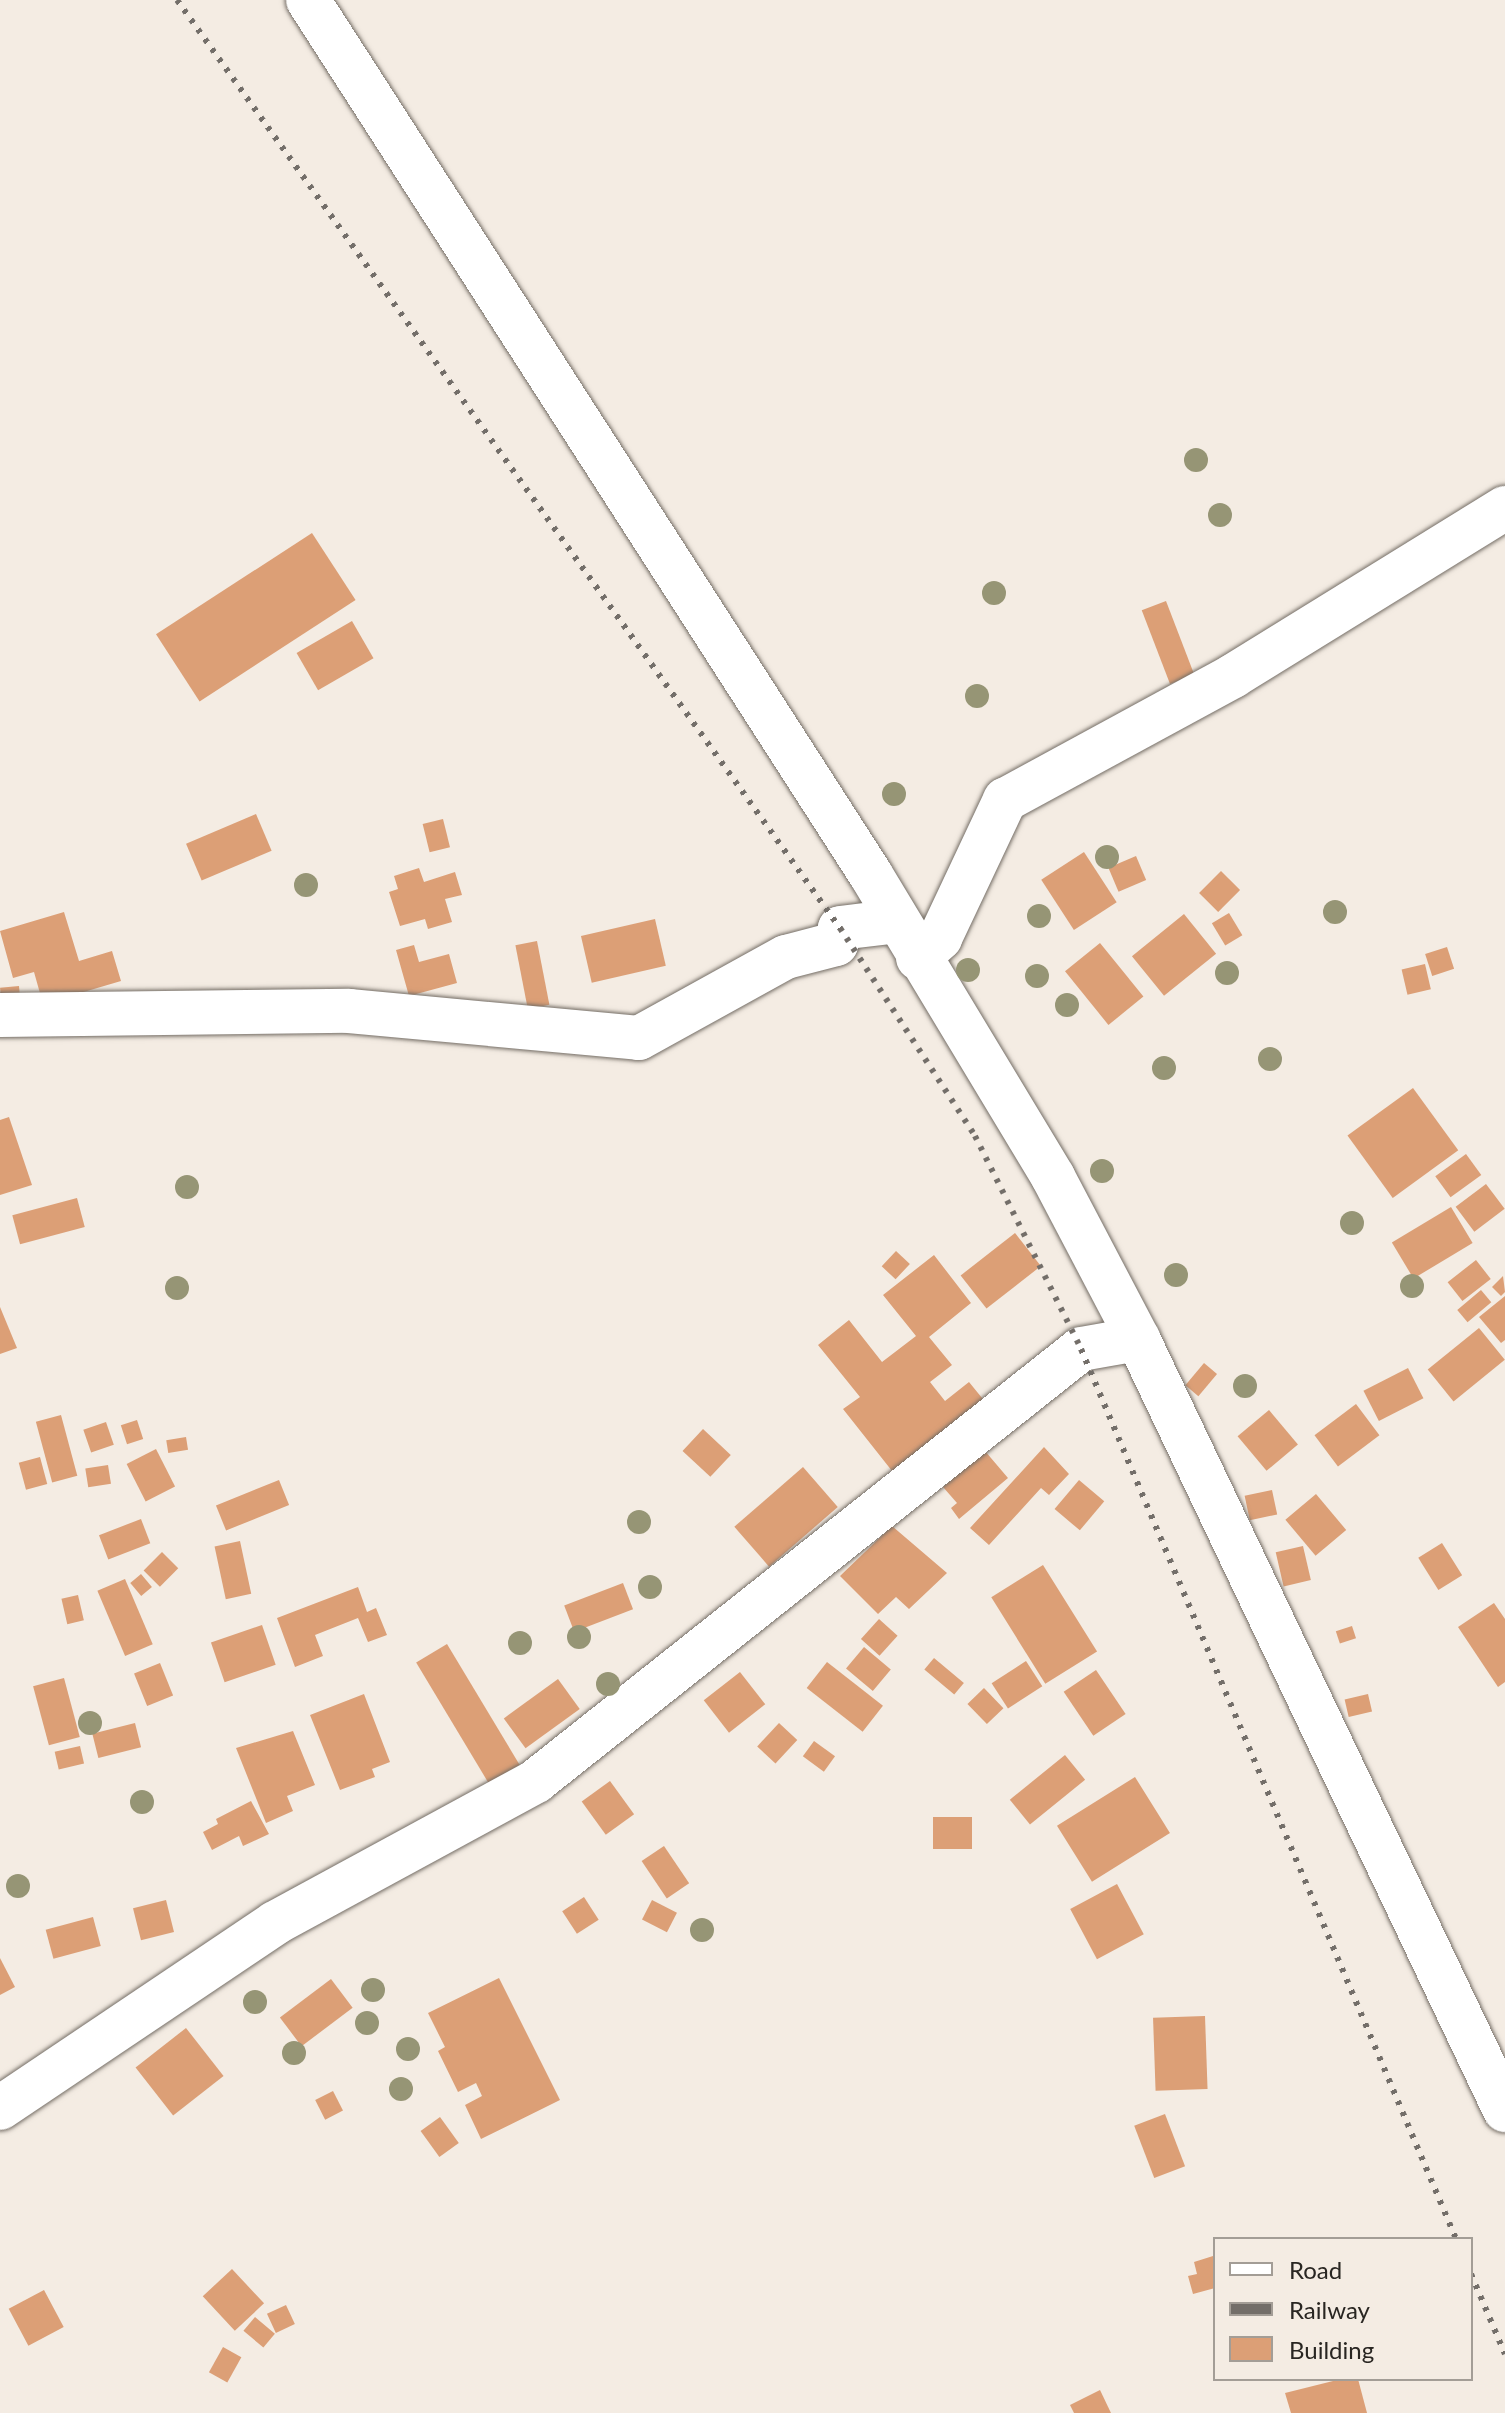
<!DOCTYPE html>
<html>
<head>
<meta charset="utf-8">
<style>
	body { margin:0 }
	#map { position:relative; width:1505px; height:2413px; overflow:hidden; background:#f4ece3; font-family:Lato,sans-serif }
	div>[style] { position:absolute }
	.building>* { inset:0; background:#dc9f76; transform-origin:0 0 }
	.roads { filter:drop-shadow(0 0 2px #746d65) drop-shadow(0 0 2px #746d65) }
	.street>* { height:44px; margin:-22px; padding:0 22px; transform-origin:22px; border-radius:22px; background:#fff }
	.rail>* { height:6px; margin-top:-3px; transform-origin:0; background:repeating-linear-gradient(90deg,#736e69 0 4px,transparent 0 12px) }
	.trees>* { width:24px; height:24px; margin:-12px; border-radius:50%; background:#969575 }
	span { translate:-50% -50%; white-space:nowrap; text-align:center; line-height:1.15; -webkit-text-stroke:6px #f4ece3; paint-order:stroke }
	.legend { position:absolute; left:1213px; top:2237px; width:260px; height:144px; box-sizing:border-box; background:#f4ece3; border:2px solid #a39d96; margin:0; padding:10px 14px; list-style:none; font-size:24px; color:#292622 }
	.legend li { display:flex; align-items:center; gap:16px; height:40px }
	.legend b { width:40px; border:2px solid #a39d96 }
</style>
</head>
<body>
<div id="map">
	<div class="building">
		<i style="left:312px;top:533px;width:80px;height:186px;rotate:57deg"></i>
		<i style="left:1166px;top:601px;width:79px;height:26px;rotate:69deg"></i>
		<i style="left:352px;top:621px;width:43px;height:64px;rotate:60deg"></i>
		<i style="left:256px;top:814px;width:40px;height:76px;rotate:67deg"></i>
		<i style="left:443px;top:819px;width:29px;height:21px;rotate:76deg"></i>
		<i style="left:1084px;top:852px;width:60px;height:51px;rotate:57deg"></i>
		<i style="left:1136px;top:856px;width:26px;height:30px;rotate:67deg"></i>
		<i style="clip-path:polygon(419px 868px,424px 882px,455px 872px,462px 895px,445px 899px,452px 922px,428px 929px,425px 919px,400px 926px,389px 892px,398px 889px,394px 876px)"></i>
		<i style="left:1221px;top:871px;width:27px;height:31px;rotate:45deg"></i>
		<i style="clip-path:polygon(64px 912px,79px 961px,112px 951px,121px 981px,43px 1004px,34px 972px,13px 978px,0 931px)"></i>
		<i style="left:1229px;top:913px;width:26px;height:20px;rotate:59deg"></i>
		<i style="left:1184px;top:914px;width:51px;height:67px;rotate:51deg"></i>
		<i style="left:655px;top:919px;width:48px;height:76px;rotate:77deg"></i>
		<i style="left:537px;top:941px;width:65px;height:22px;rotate:79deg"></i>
		<i style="left:1100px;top:943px;width:69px;height:45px;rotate:51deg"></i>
		<i style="clip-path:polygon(414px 945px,419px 962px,449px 954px,457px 983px,409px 996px,396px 950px)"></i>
		<i style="left:1447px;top:947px;width:23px;height:23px;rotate:72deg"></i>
		<i style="left:1425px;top:964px;width:26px;height:24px;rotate:77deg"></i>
		<i style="left:19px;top:986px;width:22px;height:19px;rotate:85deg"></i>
		<i style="left:1413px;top:1088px;width:77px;height:81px;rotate:54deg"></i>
		<i style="clip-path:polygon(9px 1117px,32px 1185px,0 1195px,0 1120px)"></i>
		<i style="left:1466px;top:1154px;width:26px;height:38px;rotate:54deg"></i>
		<i style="left:1486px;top:1184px;width:31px;height:38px;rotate:53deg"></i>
		<i style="left:77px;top:1198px;width:30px;height:67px;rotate:75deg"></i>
		<i style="left:1451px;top:1207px;width:42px;height:69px;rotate:59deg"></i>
		<i style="left:1015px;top:1233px;width:42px;height:69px;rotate:52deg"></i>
		<i style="left:896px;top:1251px;width:19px;height:21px;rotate:43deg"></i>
		<i style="clip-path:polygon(934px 1255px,971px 1303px,929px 1337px,952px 1365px,930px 1382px,945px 1401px,969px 1382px,991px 1409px,896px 1476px,843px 1409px,860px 1397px,818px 1345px,849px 1320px,882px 1362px,916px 1336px,883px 1295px)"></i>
		<i style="left:1476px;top:1260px;width:24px;height:36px;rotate:52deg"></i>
		<i style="clip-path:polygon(1503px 1276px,1505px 1292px,1501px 1296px,1492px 1287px)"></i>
		<i style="left:1481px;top:1290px;width:16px;height:31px;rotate:50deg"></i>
		<i style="clip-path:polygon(1505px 1296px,1505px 1340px,1501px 1343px,1479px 1317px)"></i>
		<i style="clip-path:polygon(0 1307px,17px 1348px,0 1354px)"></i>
		<i style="left:1479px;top:1328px;width:41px;height:66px;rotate:51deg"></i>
		<i style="left:1204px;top:1363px;width:17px;height:29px;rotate:40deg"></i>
		<i style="left:1408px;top:1368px;width:34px;height:50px;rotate:63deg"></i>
		<i style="left:1356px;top:1404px;width:39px;height:52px;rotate:53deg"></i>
		<i style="left:1269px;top:1410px;width:45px;height:41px;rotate:50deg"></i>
		<i style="left:61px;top:1415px;width:63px;height:26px;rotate:75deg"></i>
		<i style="left:137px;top:1420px;width:20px;height:17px;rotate:72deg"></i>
		<i style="left:106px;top:1422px;width:24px;height:24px;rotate:71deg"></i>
		<i style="left:703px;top:1429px;width:38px;height:30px;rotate:43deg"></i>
		<i style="left:186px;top:1437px;width:13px;height:20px;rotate:81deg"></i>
		<i style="clip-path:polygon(1044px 1447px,1069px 1474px,1049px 1495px,1041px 1488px,989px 1545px,970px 1528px)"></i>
		<i style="left:156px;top:1449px;width:42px;height:33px;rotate:63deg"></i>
		<i style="clip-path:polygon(985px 1451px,1008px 1478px,959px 1519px,951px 1508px,957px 1503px,943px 1487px)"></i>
		<i style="left:40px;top:1457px;width:28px;height:22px;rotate:75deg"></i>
		<i style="left:108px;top:1465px;width:19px;height:23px;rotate:81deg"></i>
		<i style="left:803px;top:1467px;width:53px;height:91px;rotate:49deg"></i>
		<i style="left:279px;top:1480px;width:27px;height:68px;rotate:68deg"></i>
		<i style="left:1079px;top:1480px;width:33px;height:38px;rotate:40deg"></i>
		<i style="left:1272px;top:1490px;width:25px;height:28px;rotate:78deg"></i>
		<i style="left:1316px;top:1494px;width:47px;height:40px;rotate:50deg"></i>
		<i style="left:141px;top:1519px;width:26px;height:45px;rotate:69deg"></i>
		<i style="clip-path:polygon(892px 1526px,947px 1573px,909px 1609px,896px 1597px,878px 1614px,840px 1576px)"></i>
		<i style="left:240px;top:1541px;width:54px;height:26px;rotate:78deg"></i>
		<i style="left:1442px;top:1543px;width:38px;height:28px;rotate:58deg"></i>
		<i style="left:1303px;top:1546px;width:35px;height:28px;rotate:77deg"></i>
		<i style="left:162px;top:1552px;width:23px;height:26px;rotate:45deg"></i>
		<i style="left:1043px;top:1565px;width:102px;height:61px;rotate:58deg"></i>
		<i style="left:141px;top:1574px;width:17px;height:14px;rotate:50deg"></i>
		<i style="left:125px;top:1579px;width:71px;height:30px;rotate:67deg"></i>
		<i style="left:623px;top:1583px;width:28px;height:63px;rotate:69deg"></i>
		<i style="clip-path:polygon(358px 1587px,367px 1612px,376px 1608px,387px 1635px,368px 1642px,358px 1618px,315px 1635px,323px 1656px,295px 1667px,277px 1618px)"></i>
		<i style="left:78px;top:1595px;width:26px;height:17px;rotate:77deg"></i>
		<i style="clip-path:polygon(1494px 1603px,1505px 1619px,1505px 1682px,1498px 1687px,1458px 1627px)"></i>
		<i style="left:879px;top:1619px;width:25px;height:27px;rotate:42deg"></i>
		<i style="left:262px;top:1625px;width:42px;height:54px;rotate:71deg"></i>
		<i style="left:1352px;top:1626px;width:13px;height:17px;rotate:72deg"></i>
		<i style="left:447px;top:1644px;width:160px;height:36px;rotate:59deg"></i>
		<i style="left:864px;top:1647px;width:35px;height:28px;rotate:40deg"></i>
		<i style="left:934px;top:1658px;width:39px;height:15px;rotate:40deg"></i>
		<i style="left:1026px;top:1661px;width:30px;height:41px;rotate:57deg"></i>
		<i style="left:827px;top:1662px;width:71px;height:33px;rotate:38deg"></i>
		<i style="left:160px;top:1663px;width:35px;height:28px;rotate:68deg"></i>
		<i style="left:1096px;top:1670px;width:53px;height:39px;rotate:56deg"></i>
		<i style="left:740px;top:1672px;width:41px;height:46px;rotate:52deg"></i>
		<i style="left:64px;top:1678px;width:61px;height:32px;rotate:75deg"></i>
		<i style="left:558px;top:1679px;width:37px;height:67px;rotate:54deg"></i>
		<i style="left:984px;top:1688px;width:28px;height:23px;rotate:46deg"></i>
		<i style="clip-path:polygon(364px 1694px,390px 1762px,372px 1769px,375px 1777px,340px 1790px,310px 1715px)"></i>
		<i style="left:1368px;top:1694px;width:18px;height:24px;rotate:77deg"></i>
		<i style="left:135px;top:1723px;width:25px;height:44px;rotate:76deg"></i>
		<i style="left:779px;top:1723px;width:25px;height:32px;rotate:43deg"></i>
		<i style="clip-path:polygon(293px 1731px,315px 1785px,287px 1796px,293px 1811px,266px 1823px,236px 1748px)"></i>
		<i style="left:814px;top:1741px;width:26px;height:19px;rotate:36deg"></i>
		<i style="left:80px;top:1746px;width:18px;height:26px;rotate:77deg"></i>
		<i style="left:1065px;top:1755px;width:32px;height:71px;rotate:51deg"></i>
		<i style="left:1135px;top:1777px;width:66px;height:92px;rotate:58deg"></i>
		<i style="left:610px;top:1781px;width:41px;height:35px;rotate:54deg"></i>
		<i style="clip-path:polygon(251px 1801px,269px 1834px,243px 1846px,239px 1836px,212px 1850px,203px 1832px,218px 1824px,216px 1819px)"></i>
		<i style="left:933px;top:1817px;width:39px;height:32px"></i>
		<i style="left:664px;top:1846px;width:45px;height:27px;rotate:56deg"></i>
		<i style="left:1117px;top:1884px;width:57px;height:53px;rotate:62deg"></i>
		<i style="left:584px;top:1897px;width:27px;height:26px;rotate:57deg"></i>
		<i style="left:166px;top:1900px;width:33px;height:34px;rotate:76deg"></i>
		<i style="left:652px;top:1900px;width:28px;height:22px;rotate:27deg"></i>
		<i style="left:93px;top:1917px;width:30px;height:49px;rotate:75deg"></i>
		<i style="clip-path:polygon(0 1958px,15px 1987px,0 1995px)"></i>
		<i style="clip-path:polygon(499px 1978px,560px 2100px,481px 2139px,465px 2105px,482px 2096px,476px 2083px,458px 2092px,438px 2051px,445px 2047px,428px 2013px)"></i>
		<i style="left:331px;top:1979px;width:36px;height:64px;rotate:53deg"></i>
		<i style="left:1205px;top:2016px;width:73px;height:52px;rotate:88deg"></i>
		<i style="left:186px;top:2028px;width:61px;height:64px;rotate:52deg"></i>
		<i style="left:333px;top:2091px;width:22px;height:20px;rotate:63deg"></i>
		<i style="left:1165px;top:2114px;width:56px;height:33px;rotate:69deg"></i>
		<i style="left:440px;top:2117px;width:32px;height:24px;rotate:54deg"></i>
		<i style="clip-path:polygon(1213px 2256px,1215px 2288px,1193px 2294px,1188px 2276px,1197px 2274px,1194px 2262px)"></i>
		<i style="left:232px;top:2269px;width:47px;height:40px;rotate:47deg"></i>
		<i style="left:44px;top:2290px;width:42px;height:40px;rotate:62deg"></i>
		<i style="left:286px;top:2305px;width:21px;height:21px;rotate:65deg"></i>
		<i style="left:255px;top:2317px;width:26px;height:18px;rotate:40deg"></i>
		<i style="left:223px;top:2347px;width:21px;height:29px;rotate:29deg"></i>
		<i style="clip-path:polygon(1341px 2379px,1358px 2379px,1367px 2413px,1291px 2413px,1285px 2393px)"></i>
		<i style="clip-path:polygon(1100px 2390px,1111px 2413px,1074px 2413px,1070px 2405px)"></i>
	</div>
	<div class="roads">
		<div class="street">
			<i style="left:308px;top:0;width:1040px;rotate:57.24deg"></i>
			<i style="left:871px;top:875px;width:353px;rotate:58.9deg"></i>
			<i style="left:1053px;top:1177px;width:183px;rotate:62.3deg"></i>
			<i style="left:1138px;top:1339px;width:854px;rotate:64.55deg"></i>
			<i style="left:918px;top:958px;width:30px;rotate:-42deg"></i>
			<i style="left:940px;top:938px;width:153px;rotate:-64.8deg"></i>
			<i style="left:1005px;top:800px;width:260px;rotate:-28.5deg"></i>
			<i style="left:1233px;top:676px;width:320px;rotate:-31.7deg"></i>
			<i style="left:0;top:1015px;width:349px;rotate:-0.7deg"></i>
			<i style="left:349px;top:1011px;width:291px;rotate:5.3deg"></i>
			<i style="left:639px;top:1038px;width:168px;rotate:-28.9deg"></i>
			<i style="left:786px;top:957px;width:52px;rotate:-14.6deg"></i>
			<i style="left:836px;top:944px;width:16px;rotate:-76deg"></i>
			<i style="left:840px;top:928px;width:57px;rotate:-7deg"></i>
			<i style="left:0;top:2108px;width:331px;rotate:-33.9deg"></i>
			<i style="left:275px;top:1923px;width:297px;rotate:-28.5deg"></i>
			<i style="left:536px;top:1781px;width:695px;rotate:-38.4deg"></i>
			<i style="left:1081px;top:1349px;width:58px;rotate:-10deg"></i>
		</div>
	</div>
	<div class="rail">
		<i style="left:177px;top:0;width:1141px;rotate:54.46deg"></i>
		<i style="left:840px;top:928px;width:248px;rotate:57deg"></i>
		<i style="left:975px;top:1136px;width:238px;rotate:63.5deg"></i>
		<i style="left:1081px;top:1349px;width:966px;rotate:67.15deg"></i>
		<i style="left:1471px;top:2274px;width:87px;rotate:67deg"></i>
	</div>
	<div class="trees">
		<i style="left:1196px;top:460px"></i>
		<i style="left:1220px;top:515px"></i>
		<i style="left:994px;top:593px"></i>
		<i style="left:977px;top:696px"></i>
		<i style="left:894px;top:794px"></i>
		<i style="left:1107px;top:857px"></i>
		<i style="left:306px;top:885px"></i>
		<i style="left:1335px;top:912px"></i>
		<i style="left:1039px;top:916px"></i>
		<i style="left:968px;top:970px"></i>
		<i style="left:1227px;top:973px"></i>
		<i style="left:1037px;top:976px"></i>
		<i style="left:1067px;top:1005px"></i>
		<i style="left:1270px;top:1059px"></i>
		<i style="left:1164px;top:1068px"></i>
		<i style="left:1102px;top:1171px"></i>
		<i style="left:187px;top:1187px"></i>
		<i style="left:1352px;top:1223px"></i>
		<i style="left:1176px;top:1275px"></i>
		<i style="left:1412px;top:1286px"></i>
		<i style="left:177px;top:1288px"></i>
		<i style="left:1245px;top:1386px"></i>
		<i style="left:639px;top:1522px"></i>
		<i style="left:650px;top:1587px"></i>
		<i style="left:579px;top:1637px"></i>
		<i style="left:520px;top:1643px"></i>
		<i style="left:608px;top:1684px"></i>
		<i style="left:90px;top:1723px"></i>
		<i style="left:142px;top:1802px"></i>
		<i style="left:18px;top:1886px"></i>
		<i style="left:702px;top:1930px"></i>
		<i style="left:373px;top:1990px"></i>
		<i style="left:255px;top:2002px"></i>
		<i style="left:367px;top:2023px"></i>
		<i style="left:408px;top:2049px"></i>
		<i style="left:294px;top:2053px"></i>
		<i style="left:401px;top:2089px"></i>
	</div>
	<ul class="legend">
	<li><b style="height:10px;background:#fff"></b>Road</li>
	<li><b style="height:10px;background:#736e69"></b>Railway</li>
	<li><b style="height:22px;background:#dc9f76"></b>Building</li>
	</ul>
</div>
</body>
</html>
